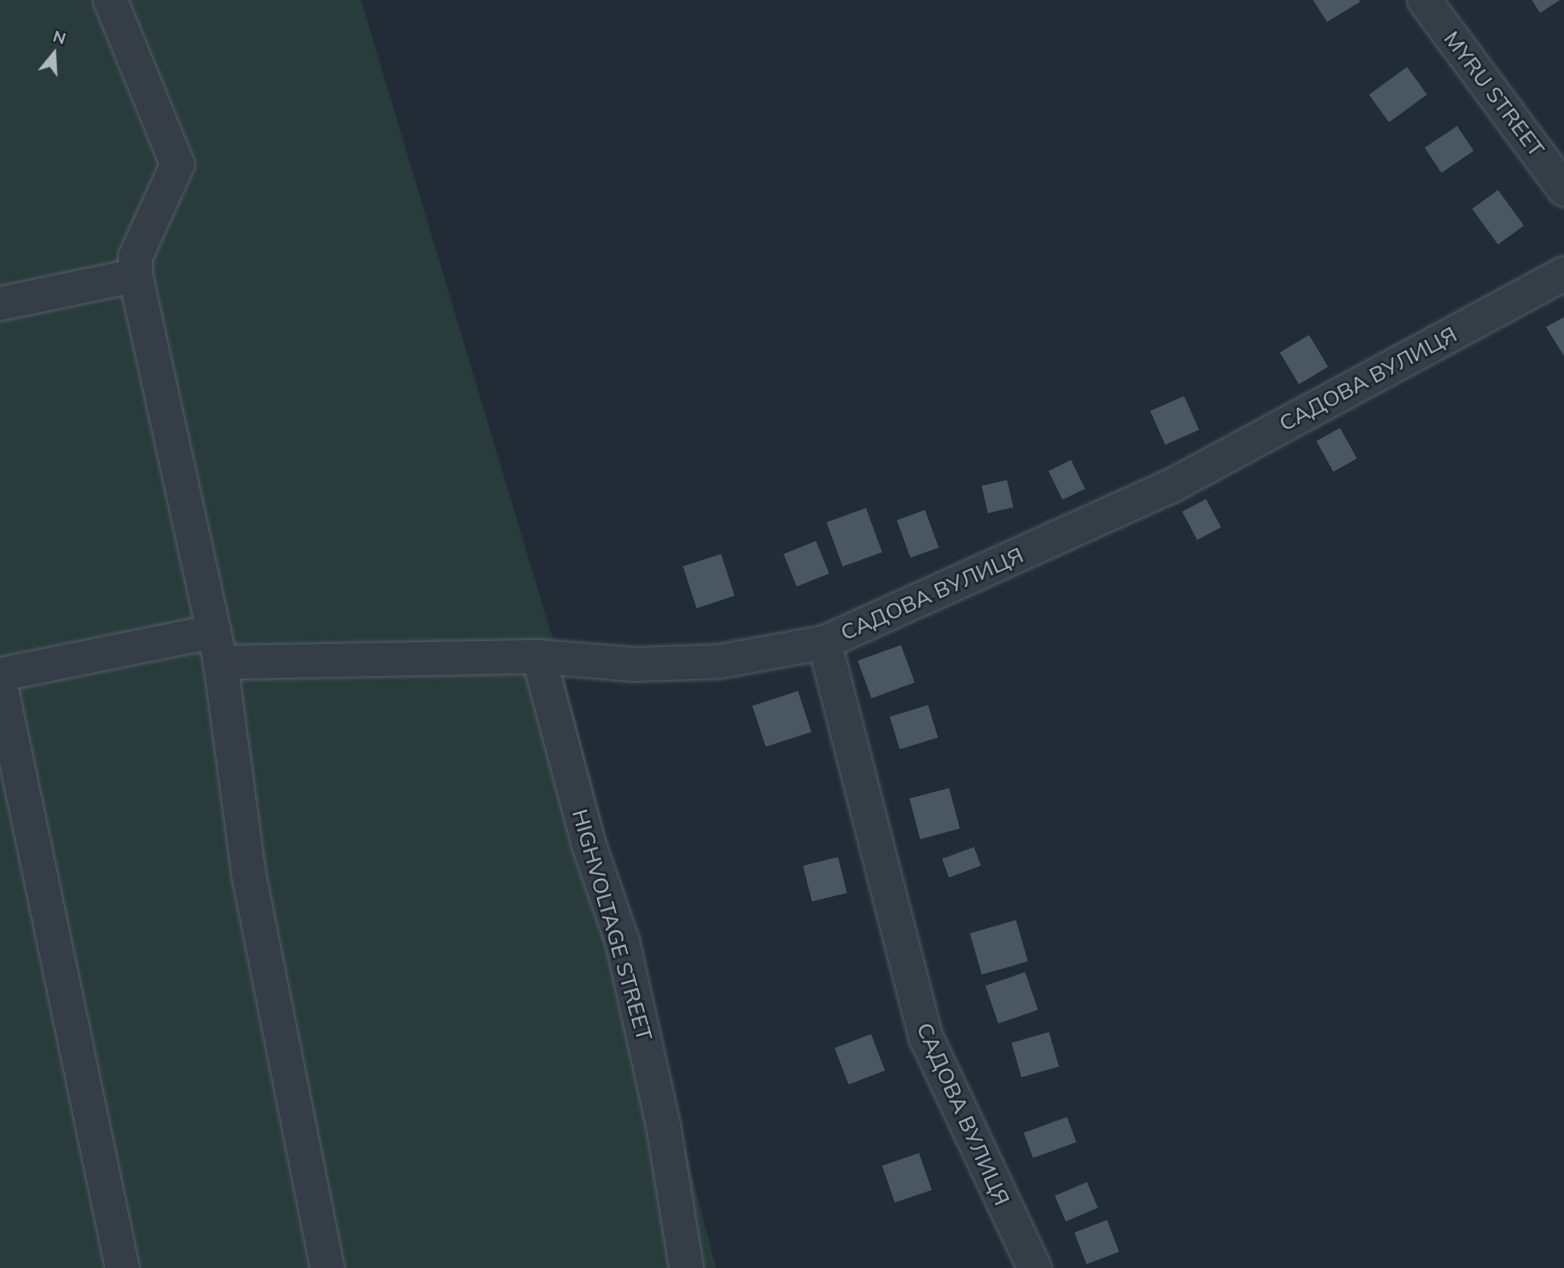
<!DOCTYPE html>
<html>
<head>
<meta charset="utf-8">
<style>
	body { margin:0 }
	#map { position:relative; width:1564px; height:1268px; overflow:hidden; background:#222c36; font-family:Mulish,sans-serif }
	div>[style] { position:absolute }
	.green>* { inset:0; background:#283c3b }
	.building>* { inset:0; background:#4a5662; transform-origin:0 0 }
	.roads { filter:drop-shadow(0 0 2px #535b65) drop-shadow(0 0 2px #535b65) }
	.minor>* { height:33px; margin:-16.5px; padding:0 16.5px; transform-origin:16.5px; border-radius:16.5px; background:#353e47 }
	span { translate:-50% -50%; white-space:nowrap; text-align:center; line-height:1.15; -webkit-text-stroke:4.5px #1b232c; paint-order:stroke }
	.street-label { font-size:22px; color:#b0b8c4 }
	.north { position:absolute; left:24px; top:24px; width:60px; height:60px; -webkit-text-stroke:4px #1b232c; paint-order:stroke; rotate:18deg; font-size:16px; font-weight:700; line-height:24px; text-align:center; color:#b0b8c4 }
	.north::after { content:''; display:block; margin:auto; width:21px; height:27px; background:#b0b8c4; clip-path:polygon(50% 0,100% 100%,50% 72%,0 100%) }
</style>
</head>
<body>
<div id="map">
	<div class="green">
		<i style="clip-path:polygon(0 0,361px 0,565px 680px,716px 1268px,0 1268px)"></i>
	</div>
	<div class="building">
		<i style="clip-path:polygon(1313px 0,1359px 0,1360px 2px,1327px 22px)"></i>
		<i style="clip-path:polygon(1532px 0,1560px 0,1540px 13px)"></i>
		<i style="left:1407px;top:67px;width:34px;height:47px;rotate:54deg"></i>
		<i style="left:1457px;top:126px;width:30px;height:39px;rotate:56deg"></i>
		<i style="left:1498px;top:190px;width:44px;height:32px;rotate:54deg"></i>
		<i style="clip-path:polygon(1564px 317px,1564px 356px,1546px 327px)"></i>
		<i style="left:1309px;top:335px;width:37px;height:34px;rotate:59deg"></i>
		<i style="left:1184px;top:396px;width:37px;height:37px;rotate:66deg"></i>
		<i style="left:1340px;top:428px;width:35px;height:27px;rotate:61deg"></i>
		<i style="left:1071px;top:460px;width:32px;height:25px;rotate:64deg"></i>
		<i style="left:1007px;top:480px;width:28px;height:26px;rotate:77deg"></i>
		<i style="left:1206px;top:499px;width:32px;height:27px;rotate:62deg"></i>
		<i style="left:866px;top:508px;width:47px;height:42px;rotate:70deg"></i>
		<i style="left:925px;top:510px;width:40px;height:30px;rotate:70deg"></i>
		<i style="left:816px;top:541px;width:35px;height:35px;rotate:68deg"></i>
		<i style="left:721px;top:554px;width:44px;height:40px;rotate:72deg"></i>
		<i style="left:901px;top:645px;width:40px;height:46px;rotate:70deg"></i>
		<i style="left:798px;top:691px;width:43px;height:48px;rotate:72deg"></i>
		<i style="left:928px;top:705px;width:34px;height:40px;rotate:73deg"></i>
		<i style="left:949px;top:788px;width:42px;height:41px;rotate:75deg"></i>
		<i style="left:974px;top:847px;width:20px;height:34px;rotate:70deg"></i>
		<i style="left:838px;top:857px;width:37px;height:36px;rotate:76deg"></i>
		<i style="left:1016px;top:920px;width:43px;height:48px;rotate:74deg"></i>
		<i style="left:1025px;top:972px;width:40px;height:42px;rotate:71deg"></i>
		<i style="left:1049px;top:1032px;width:36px;height:39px;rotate:74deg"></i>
		<i style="left:871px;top:1034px;width:39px;height:39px;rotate:69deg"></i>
		<i style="left:1067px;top:1117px;width:27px;height:46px;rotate:70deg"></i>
		<i style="left:919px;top:1153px;width:39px;height:39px;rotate:71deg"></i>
		<i style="left:1087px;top:1182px;width:28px;height:35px;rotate:67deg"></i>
		<i style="left:1107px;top:1220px;width:34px;height:35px;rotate:69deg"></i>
	</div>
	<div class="roads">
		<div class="minor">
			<i style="left:110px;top:0;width:177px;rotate:67.8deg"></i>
			<i style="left:177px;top:164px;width:101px;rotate:114.5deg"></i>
			<i style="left:135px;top:256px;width:19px;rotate:90deg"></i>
			<i style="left:135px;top:275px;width:396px;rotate:77.6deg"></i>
			<i style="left:220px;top:662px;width:218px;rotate:82.4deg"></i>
			<i style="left:249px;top:878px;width:398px;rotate:78.7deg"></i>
			<i style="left:1424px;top:0;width:235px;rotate:53.5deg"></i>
			<i style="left:0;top:303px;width:138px;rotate:-11.7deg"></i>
			<i style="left:824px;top:642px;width:409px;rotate:75.6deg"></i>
			<i style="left:926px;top:1038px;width:254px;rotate:64.8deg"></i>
			<i style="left:538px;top:656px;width:194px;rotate:75deg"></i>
			<i style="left:588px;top:843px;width:104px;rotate:70.9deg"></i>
			<i style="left:622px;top:941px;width:189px;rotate:77.5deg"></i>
			<i style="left:663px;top:1126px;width:144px;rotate:80.8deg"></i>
			<i style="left:220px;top:662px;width:318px;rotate:-1.1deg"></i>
			<i style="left:538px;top:656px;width:96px;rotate:4.8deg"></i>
			<i style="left:634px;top:664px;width:85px;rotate:-2deg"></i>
			<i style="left:719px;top:661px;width:107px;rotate:-10.3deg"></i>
			<i style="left:824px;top:642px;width:380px;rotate:-24.3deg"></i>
			<i style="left:1170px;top:486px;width:448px;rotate:-28.4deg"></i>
			<i style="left:0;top:674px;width:218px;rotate:-11.4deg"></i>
			<i style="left:0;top:684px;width:597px;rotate:78.2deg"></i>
		</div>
	</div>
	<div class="street-label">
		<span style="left:1494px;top:94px;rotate:53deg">MYRU STREET</span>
		<span style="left:1368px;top:379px;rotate:-28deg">САДОВА ВУЛИЦЯ</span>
		<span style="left:932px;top:594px;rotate:-24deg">САДОВА ВУЛИЦЯ</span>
		<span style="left:612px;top:925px;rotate:74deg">HIGHVOLTAGE STREET</span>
		<span style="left:963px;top:1114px;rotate:66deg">САДОВА ВУЛИЦЯ</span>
	</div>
	<div class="north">N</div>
</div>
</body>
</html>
